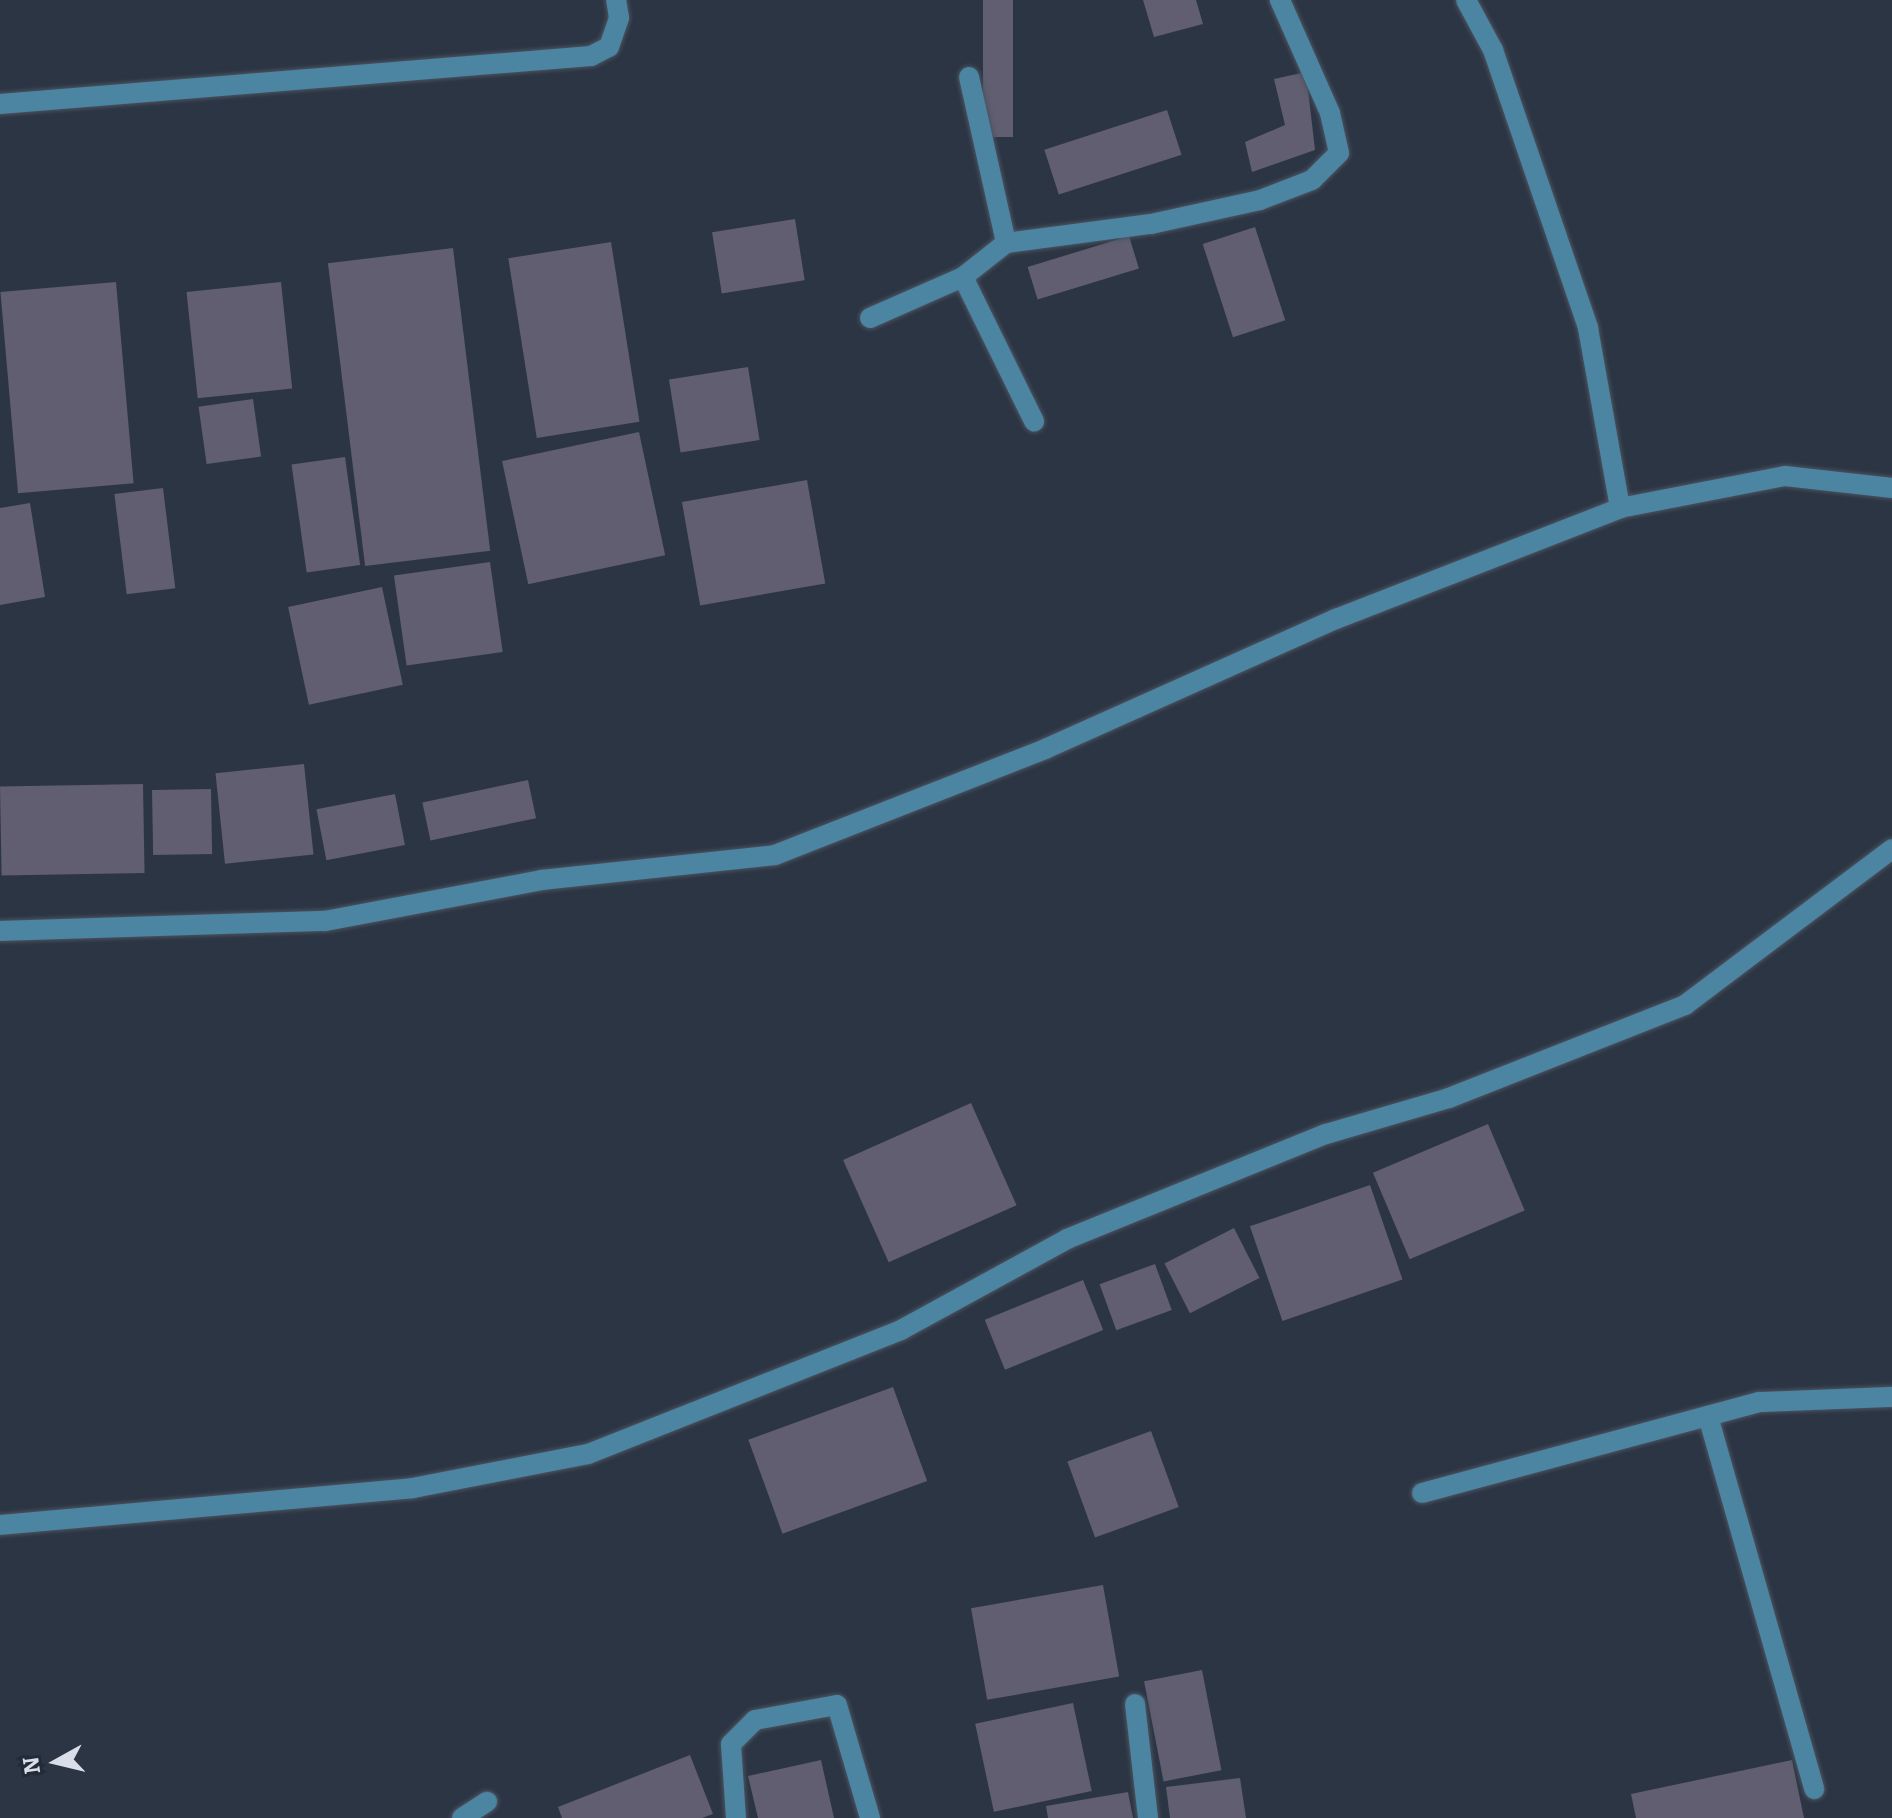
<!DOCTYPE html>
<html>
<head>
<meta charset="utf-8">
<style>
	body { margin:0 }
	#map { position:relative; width:1892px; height:1818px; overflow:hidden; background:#2c3543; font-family:Bitter,serif }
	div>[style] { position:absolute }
	.building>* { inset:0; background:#605e70; transform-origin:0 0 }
	.roads { filter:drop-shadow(0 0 2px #4b5361) drop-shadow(0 0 2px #4b5361) }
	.minor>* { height:20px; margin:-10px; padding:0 10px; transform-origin:10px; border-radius:10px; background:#4b85a2 }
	span { translate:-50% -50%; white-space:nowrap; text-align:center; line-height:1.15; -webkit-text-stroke:8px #222b38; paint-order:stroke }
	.north { position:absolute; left:16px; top:1722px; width:80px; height:80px; -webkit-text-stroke:6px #222b38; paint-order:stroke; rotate:262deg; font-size:22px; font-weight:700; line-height:32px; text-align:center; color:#d9dee8 }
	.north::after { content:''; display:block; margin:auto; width:28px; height:36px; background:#d9dee8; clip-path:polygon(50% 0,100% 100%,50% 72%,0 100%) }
</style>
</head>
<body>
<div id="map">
	<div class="building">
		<i style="left:983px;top:0;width:30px;height:137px"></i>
		<i style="clip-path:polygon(1143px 0,1196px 0,1203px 24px,1154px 37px)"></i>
		<i style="clip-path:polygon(1306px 72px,1315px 150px,1252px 172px,1245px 142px,1285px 125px,1274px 79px)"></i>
		<i style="left:1167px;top:110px;width:47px;height:129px;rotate:72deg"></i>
		<i style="left:795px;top:219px;width:62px;height:84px;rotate:81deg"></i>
		<i style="left:1255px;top:227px;width:98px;height:55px;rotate:72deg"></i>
		<i style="left:1129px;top:236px;width:34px;height:106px;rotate:73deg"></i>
		<i style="left:611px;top:242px;width:182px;height:104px;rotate:81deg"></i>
		<i style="left:453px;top:248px;width:305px;height:126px;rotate:83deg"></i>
		<i style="left:116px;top:282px;width:202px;height:116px;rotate:85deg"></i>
		<i style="left:281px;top:282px;width:107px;height:95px;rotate:84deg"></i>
		<i style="left:748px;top:367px;width:74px;height:80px;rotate:81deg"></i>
		<i style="left:253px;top:399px;width:58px;height:55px;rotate:82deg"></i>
		<i style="left:639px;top:432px;width:126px;height:140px;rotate:78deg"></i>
		<i style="left:345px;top:457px;width:109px;height:54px;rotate:82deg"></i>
		<i style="left:807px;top:480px;width:105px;height:127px;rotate:80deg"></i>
		<i style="left:163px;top:488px;width:101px;height:49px;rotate:83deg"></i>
		<i style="clip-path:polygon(30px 503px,45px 597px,0 605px,0 508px)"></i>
		<i style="left:490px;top:562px;width:91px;height:97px;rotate:82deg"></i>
		<i style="left:382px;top:587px;width:100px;height:96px;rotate:78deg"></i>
		<i style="left:304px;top:764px;width:91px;height:89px;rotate:84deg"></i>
		<i style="left:528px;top:780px;width:39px;height:108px;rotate:78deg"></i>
		<i style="left:143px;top:784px;width:89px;height:143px;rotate:89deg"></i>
		<i style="left:211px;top:789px;width:65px;height:59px;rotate:89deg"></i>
		<i style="left:395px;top:794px;width:52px;height:80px;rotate:79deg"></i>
		<i style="left:971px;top:1103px;width:112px;height:140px;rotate:66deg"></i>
		<i style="left:1488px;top:1124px;width:94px;height:125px;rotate:67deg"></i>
		<i style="left:1370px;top:1185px;width:100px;height:127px;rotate:71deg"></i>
		<i style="left:1234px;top:1228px;width:56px;height:78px;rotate:63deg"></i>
		<i style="left:1155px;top:1264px;width:49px;height:59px;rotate:70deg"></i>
		<i style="left:1083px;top:1280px;width:54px;height:106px;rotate:68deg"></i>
		<i style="left:893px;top:1387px;width:100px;height:154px;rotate:70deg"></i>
		<i style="left:1151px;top:1431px;width:81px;height:89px;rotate:70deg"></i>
		<i style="left:1103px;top:1585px;width:93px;height:134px;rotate:80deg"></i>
		<i style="left:1202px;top:1670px;width:102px;height:59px;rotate:79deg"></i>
		<i style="left:1073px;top:1703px;width:90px;height:100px;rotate:78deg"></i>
		<i style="clip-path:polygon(690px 1755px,713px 1814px,702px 1818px,562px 1818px,558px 1807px)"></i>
		<i style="clip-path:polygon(821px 1760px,834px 1818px,758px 1818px,748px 1776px)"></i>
		<i style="clip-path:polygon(1792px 1760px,1804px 1818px,1636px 1818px,1631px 1794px)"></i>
		<i style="clip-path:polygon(1240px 1778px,1246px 1818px,1170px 1818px,1166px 1787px)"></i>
		<i style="clip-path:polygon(1128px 1792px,1133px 1818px,1048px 1818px,1046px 1806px)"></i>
	</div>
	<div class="roads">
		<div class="minor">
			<i style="left:1466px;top:0;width:57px;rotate:61.6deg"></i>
			<i style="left:1493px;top:50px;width:294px;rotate:71.1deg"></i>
			<i style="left:1588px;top:328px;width:183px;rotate:79.9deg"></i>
			<i style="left:969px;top:77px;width:170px;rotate:77.4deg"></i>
			<i style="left:0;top:104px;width:593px;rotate:-4.64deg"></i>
			<i style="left:591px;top:56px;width:20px;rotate:-27deg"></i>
			<i style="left:609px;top:47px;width:31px;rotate:-71deg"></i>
			<i style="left:619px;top:18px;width:18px;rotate:-99deg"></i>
			<i style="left:963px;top:277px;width:161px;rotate:63.8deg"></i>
			<i style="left:870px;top:318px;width:102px;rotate:-23.8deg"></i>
			<i style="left:963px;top:277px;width:55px;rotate:-38.3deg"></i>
			<i style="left:1006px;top:243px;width:146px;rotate:-7.5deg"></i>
			<i style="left:1151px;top:224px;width:112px;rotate:-12.4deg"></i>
			<i style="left:1260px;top:200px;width:56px;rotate:-21deg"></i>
			<i style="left:1312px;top:180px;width:38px;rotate:-45deg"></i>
			<i style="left:1339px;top:153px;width:41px;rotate:-102.7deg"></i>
			<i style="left:1330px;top:113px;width:124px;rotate:-113.9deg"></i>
			<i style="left:0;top:931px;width:325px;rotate:-1.8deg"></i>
			<i style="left:325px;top:921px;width:221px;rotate:-10.7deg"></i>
			<i style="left:542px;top:880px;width:234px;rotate:-6.1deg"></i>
			<i style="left:775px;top:855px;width:290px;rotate:-21.4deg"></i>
			<i style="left:1045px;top:749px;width:319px;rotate:-24.1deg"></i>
			<i style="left:1336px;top:619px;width:305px;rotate:-21.3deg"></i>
			<i style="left:1620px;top:508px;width:168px;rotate:-11deg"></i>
			<i style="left:1785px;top:476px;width:108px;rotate:6.4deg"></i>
			<i style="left:1708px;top:1416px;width:388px;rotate:74.1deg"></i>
			<i style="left:1422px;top:1493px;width:349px;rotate:-15.1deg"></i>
			<i style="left:1759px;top:1402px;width:133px;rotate:-2.2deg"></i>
			<i style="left:0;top:1525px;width:415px;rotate:-5.1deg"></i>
			<i style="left:413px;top:1488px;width:178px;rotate:-11deg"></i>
			<i style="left:588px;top:1454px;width:337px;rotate:-21.6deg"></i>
			<i style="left:901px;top:1330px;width:189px;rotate:-28.7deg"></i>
			<i style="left:1067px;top:1239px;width:279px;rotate:-22.1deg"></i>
			<i style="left:1326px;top:1134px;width:128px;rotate:-16.3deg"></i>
			<i style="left:1449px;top:1098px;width:254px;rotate:-21.5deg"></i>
			<i style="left:1685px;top:1005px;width:259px;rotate:-37deg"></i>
			<i style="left:1135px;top:1704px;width:115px;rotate:83.5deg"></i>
			<i style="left:462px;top:1818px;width:30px;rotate:-33deg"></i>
			<i style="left:736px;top:1818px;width:74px;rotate:-93.9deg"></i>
			<i style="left:731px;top:1744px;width:34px;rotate:-45deg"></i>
			<i style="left:755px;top:1720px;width:83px;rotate:-10.4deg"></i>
			<i style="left:837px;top:1705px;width:118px;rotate:73.7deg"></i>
		</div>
	</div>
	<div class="north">N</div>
</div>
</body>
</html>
